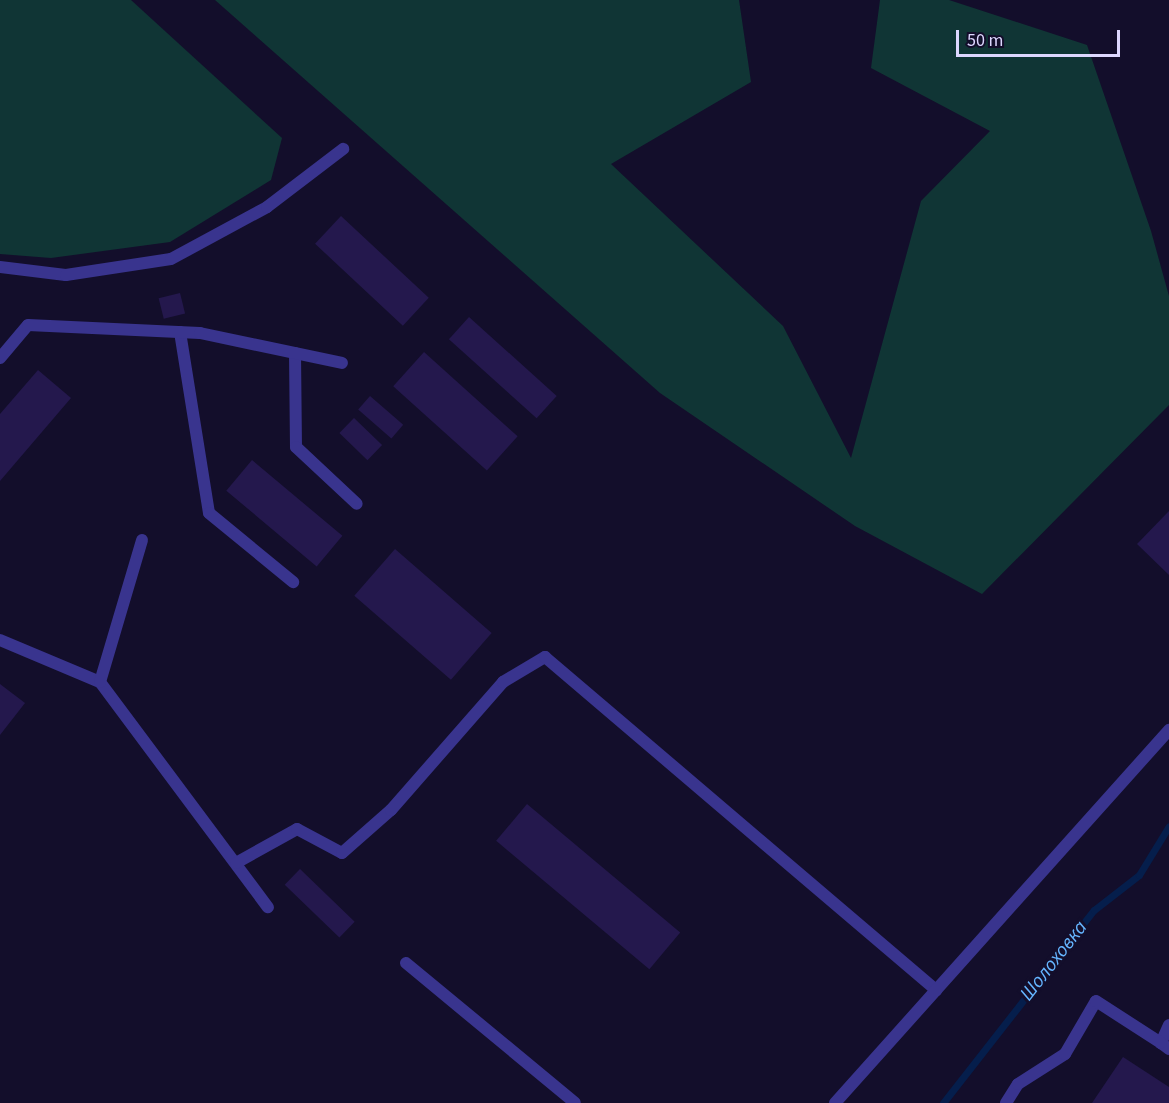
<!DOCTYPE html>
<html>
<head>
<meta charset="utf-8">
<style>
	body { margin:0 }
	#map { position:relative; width:1169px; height:1103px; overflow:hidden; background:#130e2b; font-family:"Source Sans 3",sans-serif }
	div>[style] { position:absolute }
	.green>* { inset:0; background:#103535 }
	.stream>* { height:7px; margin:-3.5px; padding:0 3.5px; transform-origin:3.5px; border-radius:3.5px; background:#051e4c }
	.building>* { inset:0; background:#24184d; transform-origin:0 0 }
	.service>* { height:12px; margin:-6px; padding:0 6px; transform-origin:6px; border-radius:6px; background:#39348e }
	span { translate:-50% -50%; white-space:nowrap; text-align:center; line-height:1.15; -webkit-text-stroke:6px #130e2b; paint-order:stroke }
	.water-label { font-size:20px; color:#65b5ff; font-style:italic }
	.scale { position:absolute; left:956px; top:30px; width:164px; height:27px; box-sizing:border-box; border:3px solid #ddd7ff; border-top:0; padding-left:8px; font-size:18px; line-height:21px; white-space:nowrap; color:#ddd7ff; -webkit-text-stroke:4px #130e2b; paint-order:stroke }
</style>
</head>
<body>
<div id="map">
	<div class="green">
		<i style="clip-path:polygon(0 0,131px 0,282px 138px,271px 180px,170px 242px,51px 258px,0 254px)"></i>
		<i style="clip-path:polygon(215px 0,739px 0,751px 82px,611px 164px,783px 326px,851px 458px,921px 201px,990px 131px,871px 68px,880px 0,949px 0,1087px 45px,1151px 231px,1169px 296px,1169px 405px,982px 594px,855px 526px,660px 393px)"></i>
	</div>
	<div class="stream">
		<i style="left:943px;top:1103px;width:245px;rotate:-52deg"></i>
		<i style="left:1094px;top:910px;width:57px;rotate:-37.9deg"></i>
		<i style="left:1139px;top:875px;width:57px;rotate:-58.5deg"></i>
	</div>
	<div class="building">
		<i style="left:341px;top:216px;width:120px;height:38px;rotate:43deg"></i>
		<i style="left:180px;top:293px;width:21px;height:22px;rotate:76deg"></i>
		<i style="left:469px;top:317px;width:118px;height:30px;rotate:42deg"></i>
		<i style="left:424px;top:352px;width:126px;height:46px;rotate:42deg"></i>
		<i style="clip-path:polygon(38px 370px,71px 398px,0 481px,0 414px)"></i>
		<i style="left:370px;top:396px;width:44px;height:18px;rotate:41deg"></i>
		<i style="left:354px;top:418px;width:39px;height:21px;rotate:44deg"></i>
		<i style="left:252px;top:460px;width:118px;height:40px;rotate:40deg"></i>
		<i style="clip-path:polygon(1169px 511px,1169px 575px,1137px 544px)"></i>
		<i style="left:395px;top:549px;width:128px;height:62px;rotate:41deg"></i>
		<i style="clip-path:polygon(0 684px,25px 703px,0 735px)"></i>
		<i style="left:527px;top:804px;width:200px;height:48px;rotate:40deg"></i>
		<i style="left:300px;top:869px;width:76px;height:22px;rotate:44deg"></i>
		<i style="clip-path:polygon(1123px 1057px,1169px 1087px,1169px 1103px,1092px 1103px)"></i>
	</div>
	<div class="service">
		<i style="left:0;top:267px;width:66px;rotate:6.9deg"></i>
		<i style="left:66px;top:275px;width:106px;rotate:-8.7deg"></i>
		<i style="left:171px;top:259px;width:109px;rotate:-28.4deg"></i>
		<i style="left:267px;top:207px;width:96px;rotate:-37.3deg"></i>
		<i style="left:180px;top:332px;width:183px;rotate:80.9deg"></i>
		<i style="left:209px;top:513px;width:109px;rotate:39.4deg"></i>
		<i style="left:295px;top:353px;width:94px;rotate:89.4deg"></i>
		<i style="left:296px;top:447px;width:83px;rotate:43.1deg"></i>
		<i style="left:0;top:358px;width:43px;rotate:-49.7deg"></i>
		<i style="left:28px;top:325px;width:172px;rotate:2.7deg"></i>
		<i style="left:200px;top:333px;width:145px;rotate:11.9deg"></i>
		<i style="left:0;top:640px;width:108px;rotate:22.8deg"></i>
		<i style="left:100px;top:682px;width:281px;rotate:53.3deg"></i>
		<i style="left:100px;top:682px;width:148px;rotate:-73.5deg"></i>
		<i style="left:236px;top:863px;width:70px;rotate:-29.1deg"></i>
		<i style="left:297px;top:829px;width:51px;rotate:28.1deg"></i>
		<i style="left:342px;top:853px;width:65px;rotate:-41.3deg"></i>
		<i style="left:391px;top:810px;width:170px;rotate:-48.8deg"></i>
		<i style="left:503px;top:682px;width:49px;rotate:-30.8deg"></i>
		<i style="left:545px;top:657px;width:514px;rotate:40.42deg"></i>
		<i style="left:406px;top:963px;width:219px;rotate:39.6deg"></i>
		<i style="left:1169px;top:1025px;width:20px;rotate:114deg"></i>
		<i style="left:1161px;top:1043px;width:10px;rotate:37deg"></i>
		<i style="left:835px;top:1103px;width:501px;rotate:-48.16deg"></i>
		<i style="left:1006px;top:1103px;width:22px;rotate:-58deg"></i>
		<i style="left:1018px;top:1084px;width:56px;rotate:-32.6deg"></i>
		<i style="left:1065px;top:1054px;width:61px;rotate:-59.7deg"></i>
		<i style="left:1096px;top:1001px;width:77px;rotate:32.9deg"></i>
	</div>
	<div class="water-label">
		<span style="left:1054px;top:961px;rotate:-52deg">Шолоховка</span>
	</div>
	<div class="scale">50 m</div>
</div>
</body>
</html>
